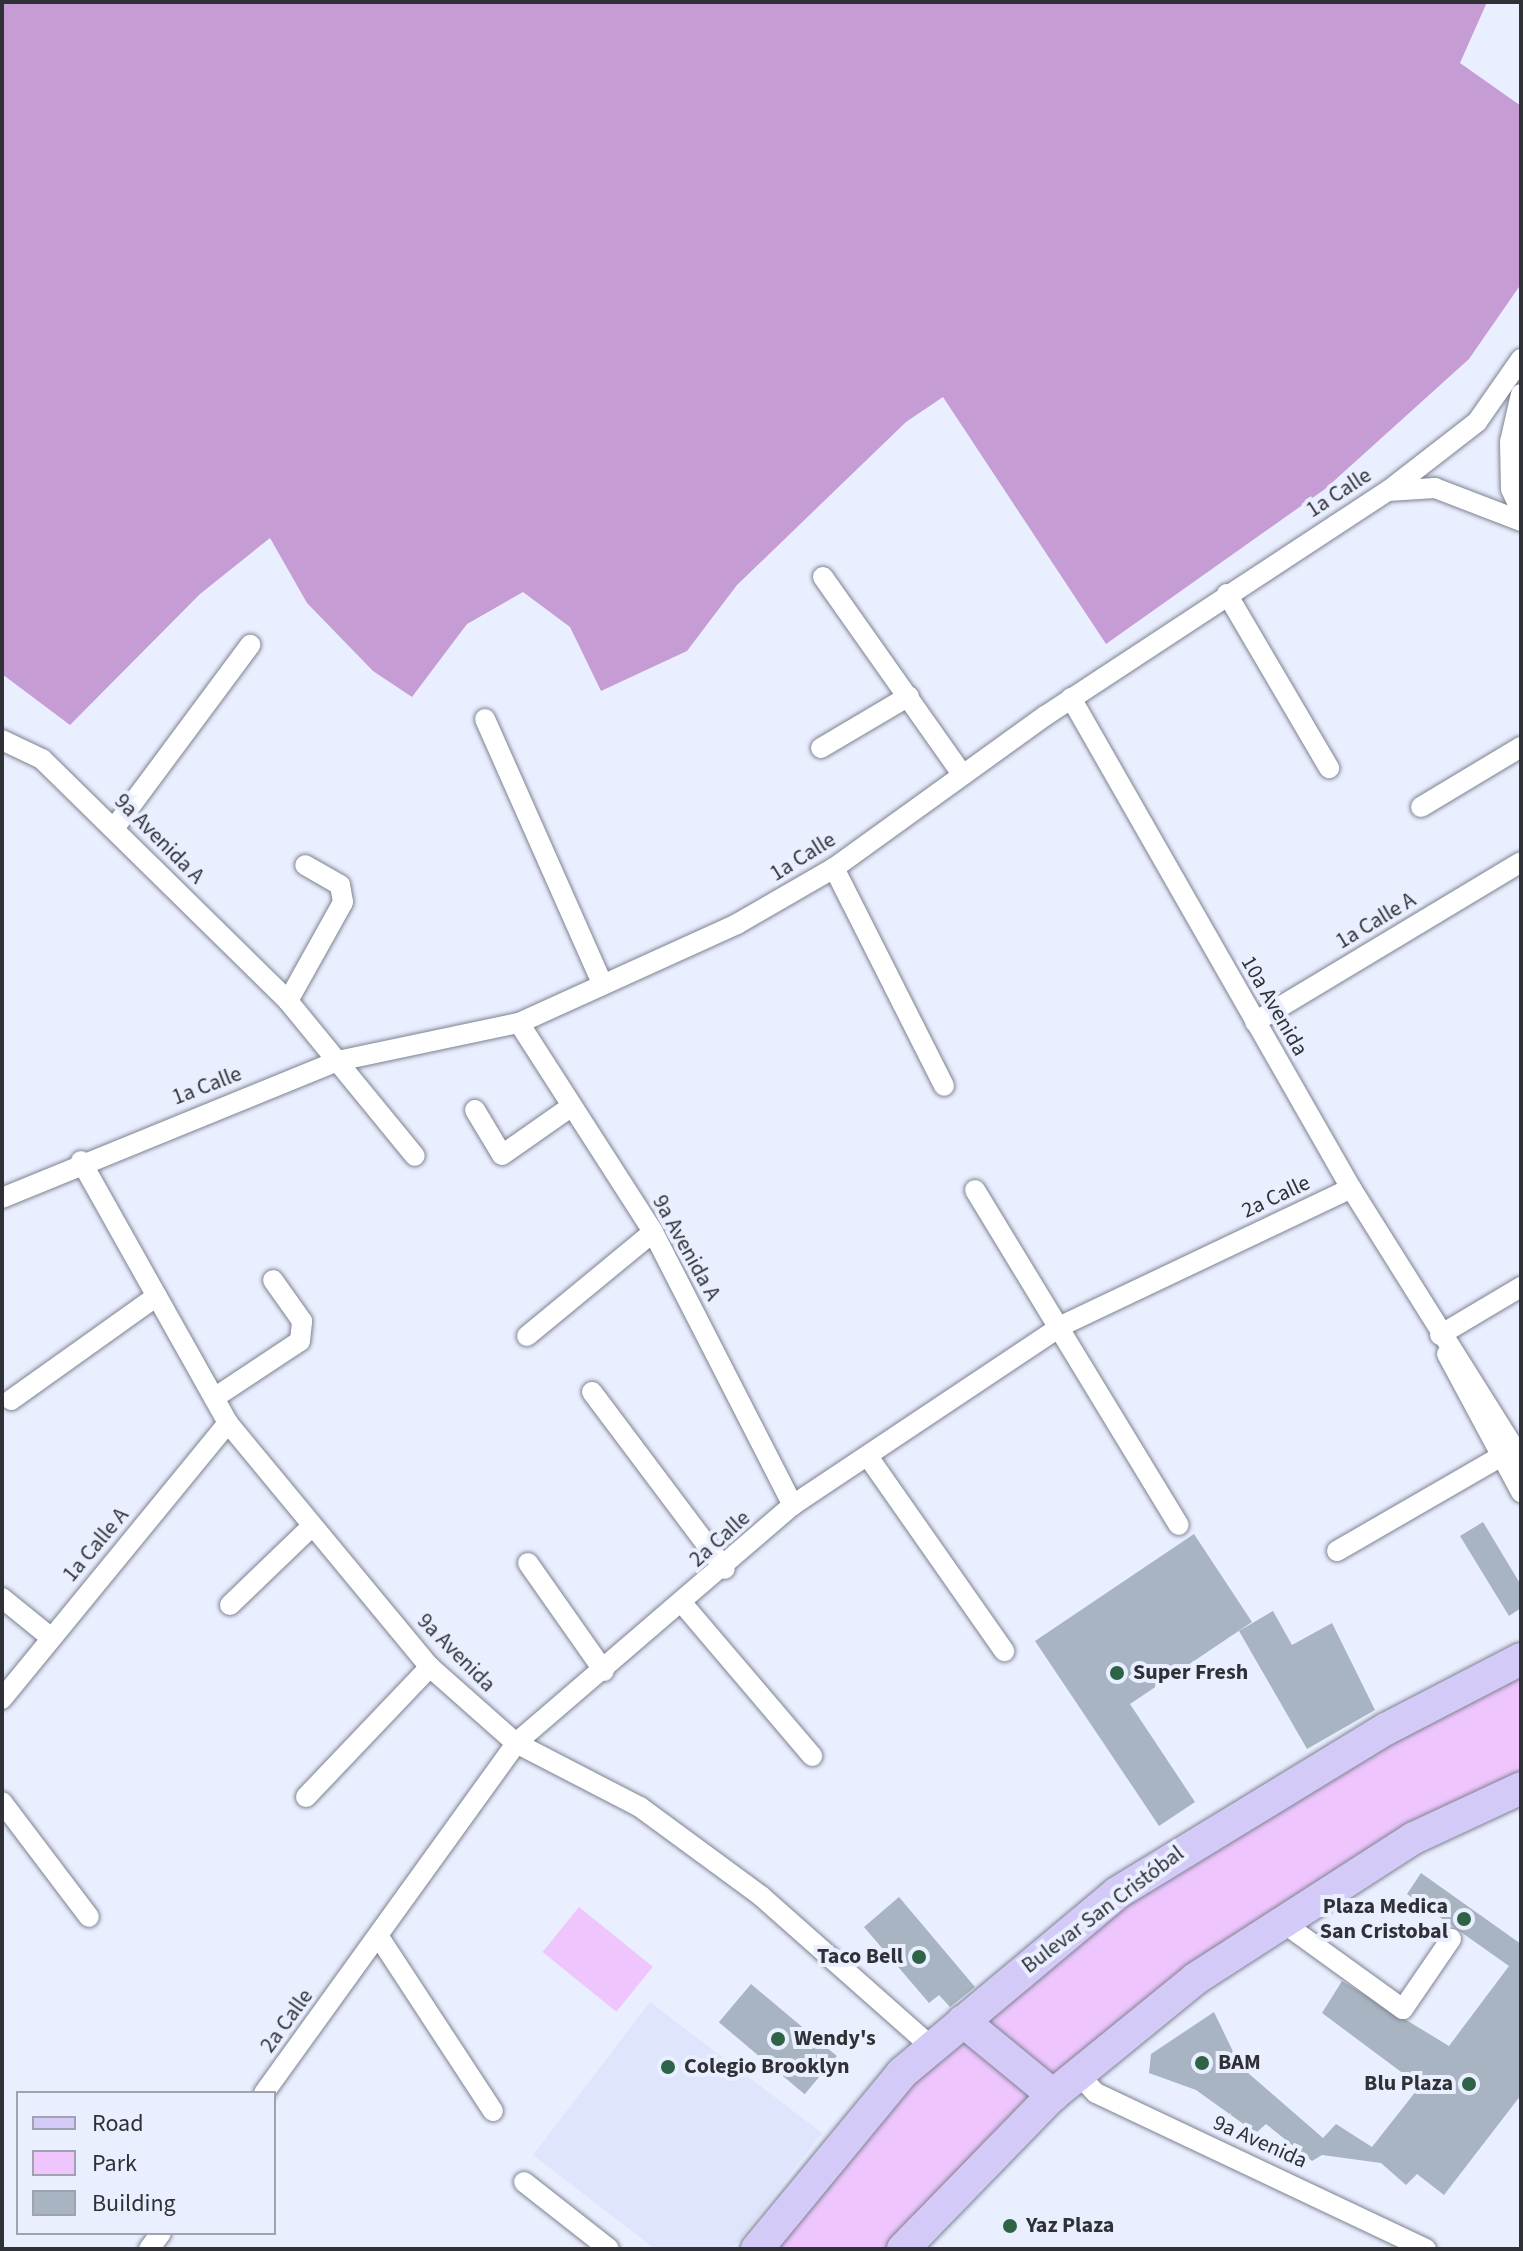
<!DOCTYPE html>
<html>
<head>
<meta charset="utf-8">
<style>
	body { margin:0 }
	#map { position:relative; width:1523px; height:2251px; overflow:hidden; background:#eaefff; font-family:"Source Sans 3",sans-serif }
	div>[style] { position:absolute }
	.built>* { inset:0; background:#dee5fc }
	.green>* { inset:0; background:#efc5fe; transform-origin:0 0 }
	.forest>* { inset:0; background:#c59cd4 }
	.building>* { inset:0; background:#a8b4c1; transform-origin:0 0 }
	.roads { filter:drop-shadow(0 0 2px #7d8290) drop-shadow(0 0 2px #7d8290) }
	.minor>* { height:20px; margin:-10px; padding:0 10px; transform-origin:10px; border-radius:10px; background:#fff }
	.primary>* { height:32px; margin:-16px; padding:0 16px; transform-origin:16px; border-radius:16px; background:#d4caf7 }
	.dots>* { width:22px; height:22px; translate:-50% -50%; box-sizing:border-box; border:4px solid #eaefff; border-radius:50% }
	span { translate:-50% -50%; white-space:nowrap; text-align:center; line-height:1.15; -webkit-text-stroke:8px #eaefff; paint-order:stroke }
	.street-label { font-size:22px; color:#303137 }
	.poi-label { font-size:22px; color:#303137; font-weight:700 }
	.left { translate:0 -50%; text-align:left }
	.right { translate:-100% -50%; text-align:right }
	.frame { position:absolute; inset:0; border:4px solid #303137; pointer-events:none }
	.legend { position:absolute; left:16px; top:2091px; width:260px; height:144px; box-sizing:border-box; background:#eaefff; border:2px solid #a0a3af; margin:0; padding:10px 14px; list-style:none; font-size:24px; color:#303137 }
	.legend li { display:flex; align-items:center; gap:16px; height:40px }
	.legend b { width:40px; border:2px solid #a0a3af }
</style>
</head>
<body>
<div id="map">
	<div class="built">
		<i style="clip-path:polygon(650px 2002px,822px 2133px,732px 2249px,655px 2249px,533px 2155px)"></i>
	</div>
	<div class="green">
		<i style="clip-path:polygon(1521px 1671px,1521px 1777px,1052px 2085px,974px 2021px,1176px 1862px)"></i>
		<i style="left:579px;top:1907px;width:95px;height:58px;rotate:39deg"></i>
		<i style="clip-path:polygon(961px 2030px,1041px 2096px,890px 2249px,766px 2249px)"></i>
	</div>
	<div class="forest">
		<i style="clip-path:polygon(2px 2px,1487px 2px,1460px 63px,1521px 106px,1521px 284px,1469px 359px,1325px 489px,1106px 644px,943px 397px,906px 422px,737px 585px,687px 651px,601px 691px,570px 627px,523px 592px,467px 624px,412px 697px,373px 671px,307px 603px,270px 538px,200px 594px,70px 725px,2px 674px)"></i>
	</div>
	<div class="building">
		<i style="clip-path:polygon(1483px 1522px,1521px 1585px,1521px 1608px,1509px 1616px,1460px 1536px)"></i>
		<i style="clip-path:polygon(1194px 1534px,1252px 1622px,1130px 1704px,1195px 1802px,1159px 1826px,1035px 1641px)"></i>
		<i style="clip-path:polygon(1273px 1611px,1292px 1645px,1332px 1623px,1375px 1710px,1307px 1749px,1239px 1631px)"></i>
		<i style="clip-path:polygon(1421px 1873px,1521px 1944px,1521px 2095px,1444px 2195px,1417px 2174px,1406px 2185px,1381px 2163px,1322px 2155px,1312px 2161px,1266px 2124px,1256px 2133px,1196px 2090px,1149px 2073px,1151px 2054px,1214px 2012px,1240px 2066px,1323px 2138px,1336px 2124px,1372px 2147px,1420px 2086px,1322px 2013px,1342px 1981px,1449px 2046px,1509px 1966px,1407px 1894px)"></i>
		<i style="clip-path:polygon(899px 1897px,975px 1987px,950px 2007px,939px 1995px,929px 2003px,864px 1927px)"></i>
		<i style="left:751px;top:1984px;width:112px;height:50px;rotate:40deg"></i>
	</div>
	<div class="roads">
		<div class="minor">
			<i style="left:1521px;top:394px;width:49px;rotate:102.9deg"></i>
			<i style="left:1510px;top:442px;width:47px;rotate:88.8deg"></i>
			<i style="left:1511px;top:489px;width:23px;rotate:65deg"></i>
			<i style="left:1388px;top:491px;width:47px;rotate:-3.7deg"></i>
			<i style="left:1435px;top:488px;width:92px;rotate:21deg"></i>
			<i style="left:823px;top:577px;width:241px;rotate:54.8deg"></i>
			<i style="left:1227px;top:594px;width:202px;rotate:59.6deg"></i>
			<i style="left:1071px;top:698px;width:564px;rotate:60.26deg"></i>
			<i style="left:1351px;top:1188px;width:320px;rotate:57.9deg"></i>
			<i style="left:485px;top:719px;width:289px;rotate:66.1deg"></i>
			<i style="left:2px;top:740px;width:44px;rotate:25.4deg"></i>
			<i style="left:42px;top:759px;width:345px;rotate:44.5deg"></i>
			<i style="left:288px;top:1001px;width:200px;rotate:50.7deg"></i>
			<i style="left:821px;top:748px;width:102px;rotate:-30.6deg"></i>
			<i style="left:1421px;top:807px;width:117px;rotate:-31deg"></i>
			<i style="left:115px;top:827px;width:227px;rotate:-53.4deg"></i>
			<i style="left:834px;top:868px;width:244px;rotate:63.2deg"></i>
			<i style="left:288px;top:1001px;width:113px;rotate:-60.9deg"></i>
			<i style="left:343px;top:902px;width:17px;rotate:-100deg"></i>
			<i style="left:340px;top:885px;width:40px;rotate:-150.3deg"></i>
			<i style="left:1255px;top:1022px;width:310px;rotate:-31deg"></i>
			<i style="left:519px;top:1023px;width:248px;rotate:57.3deg"></i>
			<i style="left:653px;top:1232px;width:307px;rotate:62.9deg"></i>
			<i style="left:475px;top:1110px;width:52px;rotate:59deg"></i>
			<i style="left:502px;top:1155px;width:85px;rotate:-35deg"></i>
			<i style="left:81px;top:1161px;width:300px;rotate:60.7deg"></i>
			<i style="left:228px;top:1423px;width:317px;rotate:50.4deg"></i>
			<i style="left:430px;top:1667px;width:115px;rotate:41.5deg"></i>
			<i style="left:516px;top:1743px;width:140px;rotate:27.3deg"></i>
			<i style="left:640px;top:1807px;width:150px;rotate:36.3deg"></i>
			<i style="left:761px;top:1896px;width:230px;rotate:41.5deg"></i>
			<i style="left:975px;top:1190px;width:392px;rotate:58.7deg"></i>
			<i style="left:2px;top:1198px;width:363px;rotate:-22.2deg"></i>
			<i style="left:338px;top:1061px;width:185px;rotate:-11.9deg"></i>
			<i style="left:519px;top:1023px;width:239px;rotate:-24.4deg"></i>
			<i style="left:737px;top:924px;width:112px;rotate:-30deg"></i>
			<i style="left:834px;top:868px;width:260px;rotate:-35.8deg"></i>
			<i style="left:1045px;top:716px;width:410px;rotate:-33.3deg"></i>
			<i style="left:1388px;top:491px;width:113px;rotate:-37.8deg"></i>
			<i style="left:1477px;top:422px;width:77px;rotate:-55.1deg"></i>
			<i style="left:1440px;top:1335px;width:94px;rotate:-30.7deg"></i>
			<i style="left:527px;top:1336px;width:163px;rotate:-39.5deg"></i>
			<i style="left:1447px;top:1354px;width:157px;rotate:61.8deg"></i>
			<i style="left:592px;top:1392px;width:221px;rotate:53.1deg"></i>
			<i style="left:214px;top:1398px;width:103px;rotate:-33.5deg"></i>
			<i style="left:300px;top:1341px;width:20px;rotate:-84deg"></i>
			<i style="left:302px;top:1321px;width:50px;rotate:-125.3deg"></i>
			<i style="left:11px;top:1400px;width:179px;rotate:-35.5deg"></i>
			<i style="left:869px;top:1458px;width:236px;rotate:55deg"></i>
			<i style="left:1337px;top:1551px;width:188px;rotate:-30deg"></i>
			<i style="left:528px;top:1563px;width:132px;rotate:54.9deg"></i>
			<i style="left:2px;top:1598px;width:62px;rotate:39.1deg"></i>
			<i style="left:682px;top:1603px;width:201px;rotate:49.6deg"></i>
			<i style="left:230px;top:1605px;width:114px;rotate:-43.9deg"></i>
			<i style="left:2px;top:1699px;width:357px;rotate:-50.7deg"></i>
			<i style="left:306px;top:1797px;width:180px;rotate:-46.4deg"></i>
			<i style="left:2px;top:1802px;width:144px;rotate:52.9deg"></i>
			<i style="left:1278px;top:1919px;width:154px;rotate:35.8deg"></i>
			<i style="left:1403px;top:2009px;width:85px;rotate:-55.6deg"></i>
			<i style="left:379px;top:1937px;width:208px;rotate:56.8deg"></i>
			<i style="left:1078px;top:2074px;width:26px;rotate:47deg"></i>
			<i style="left:1096px;top:2093px;width:365px;rotate:25.3deg"></i>
			<i style="left:264px;top:2093px;width:431px;rotate:-54.2deg"></i>
			<i style="left:516px;top:1743px;width:365px;rotate:-40.7deg"></i>
			<i style="left:793px;top:1505px;width:322px;rotate:-33.7deg"></i>
			<i style="left:1061px;top:1326px;width:321px;rotate:-25.4deg"></i>
			<i style="left:524px;top:2182px;width:108px;rotate:38.2deg"></i>
			<i style="left:149px;top:2249px;width:20px;rotate:-53deg"></i>
		</div>
		<div class="primary">
			<i style="left:963px;top:2021px;width:117px;rotate:39.4deg"></i>
			<i style="left:757px;top:2249px;width:228px;rotate:-50.5deg"></i>
			<i style="left:902px;top:2073px;width:280px;rotate:-39.9deg"></i>
			<i style="left:1117px;top:1893px;width:315px;rotate:-31.4deg"></i>
			<i style="left:1386px;top:1729px;width:152px;rotate:-27.4deg"></i>
			<i style="left:903px;top:2249px;width:215px;rotate:-45.8deg"></i>
			<i style="left:1053px;top:2095px;width:183px;rotate:-39.2deg"></i>
			<i style="left:1195px;top:1979px;width:260px;rotate:-32.8deg"></i>
			<i style="left:1414px;top:1838px;width:118px;rotate:-25deg"></i>
		</div>
	</div>
	<div class="dots">
		<i style="left:1117px;top:1673px;background:#2f6347"></i>
		<i style="left:1464px;top:1919px;background:#2f6347"></i>
		<i style="left:919px;top:1957px;background:#2f6347"></i>
		<i style="left:778px;top:2039px;background:#2f6347"></i>
		<i style="left:1202px;top:2063px;background:#2f6347"></i>
		<i style="left:668px;top:2067px;background:#2f6347"></i>
		<i style="left:1469px;top:2084px;background:#2f6347"></i>
		<i style="left:1010px;top:2226px;background:#2f6347"></i>
	</div>
	<div class="street-label">
		<span style="left:1339px;top:493px;rotate:-33deg">1a Calle</span>
		<span style="left:159px;top:839px;rotate:45deg">9a Avenida A</span>
		<span style="left:803px;top:857px;rotate:-32deg">1a Calle</span>
		<span style="left:1376px;top:921px;rotate:-31deg">1a Calle A</span>
		<span style="left:1274px;top:1006px;rotate:60deg">10a Avenida</span>
		<span style="left:207px;top:1086px;rotate:-21deg">1a Calle</span>
		<span style="left:1276px;top:1197px;rotate:-25deg">2a Calle</span>
		<span style="left:686px;top:1248px;rotate:61deg">9a Avenida A</span>
		<span style="left:720px;top:1539px;rotate:-42deg">2a Calle</span>
		<span style="left:96px;top:1545px;rotate:-50deg">1a Calle A</span>
		<span style="left:456px;top:1653px;rotate:45deg">9a Avenida</span>
		<span style="left:1103px;top:1910px;rotate:-37deg">Bulevar San Cristóbal</span>
		<span style="left:287px;top:2021px;rotate:-54deg">2a Calle</span>
		<span style="left:1260px;top:2142px;rotate:24deg">9a Avenida</span>
	</div>
	<div class="poi-label">
		<span class="left" style="left:1133px;top:1673px">Super Fresh</span>
		<span class="right" style="left:1448px;top:1919px">Plaza Medica<br>San Cristobal</span>
		<span class="right" style="left:903px;top:1957px">Taco Bell</span>
		<span class="left" style="left:794px;top:2039px">Wendy's</span>
		<span class="left" style="left:1218px;top:2063px">BAM</span>
		<span class="left" style="left:684px;top:2067px">Colegio Brooklyn</span>
		<span class="right" style="left:1453px;top:2084px">Blu Plaza</span>
		<span class="left" style="left:1026px;top:2226px">Yaz Plaza</span>
	</div>
	<div class="frame"></div>
	<ul class="legend">
	<li><b style="height:10px;background:#d4caf7"></b>Road</li>
	<li><b style="height:22px;background:#efc5fe"></b>Park</li>
	<li><b style="height:22px;background:#a8b4c1"></b>Building</li>
	</ul>
</div>
</body>
</html>
